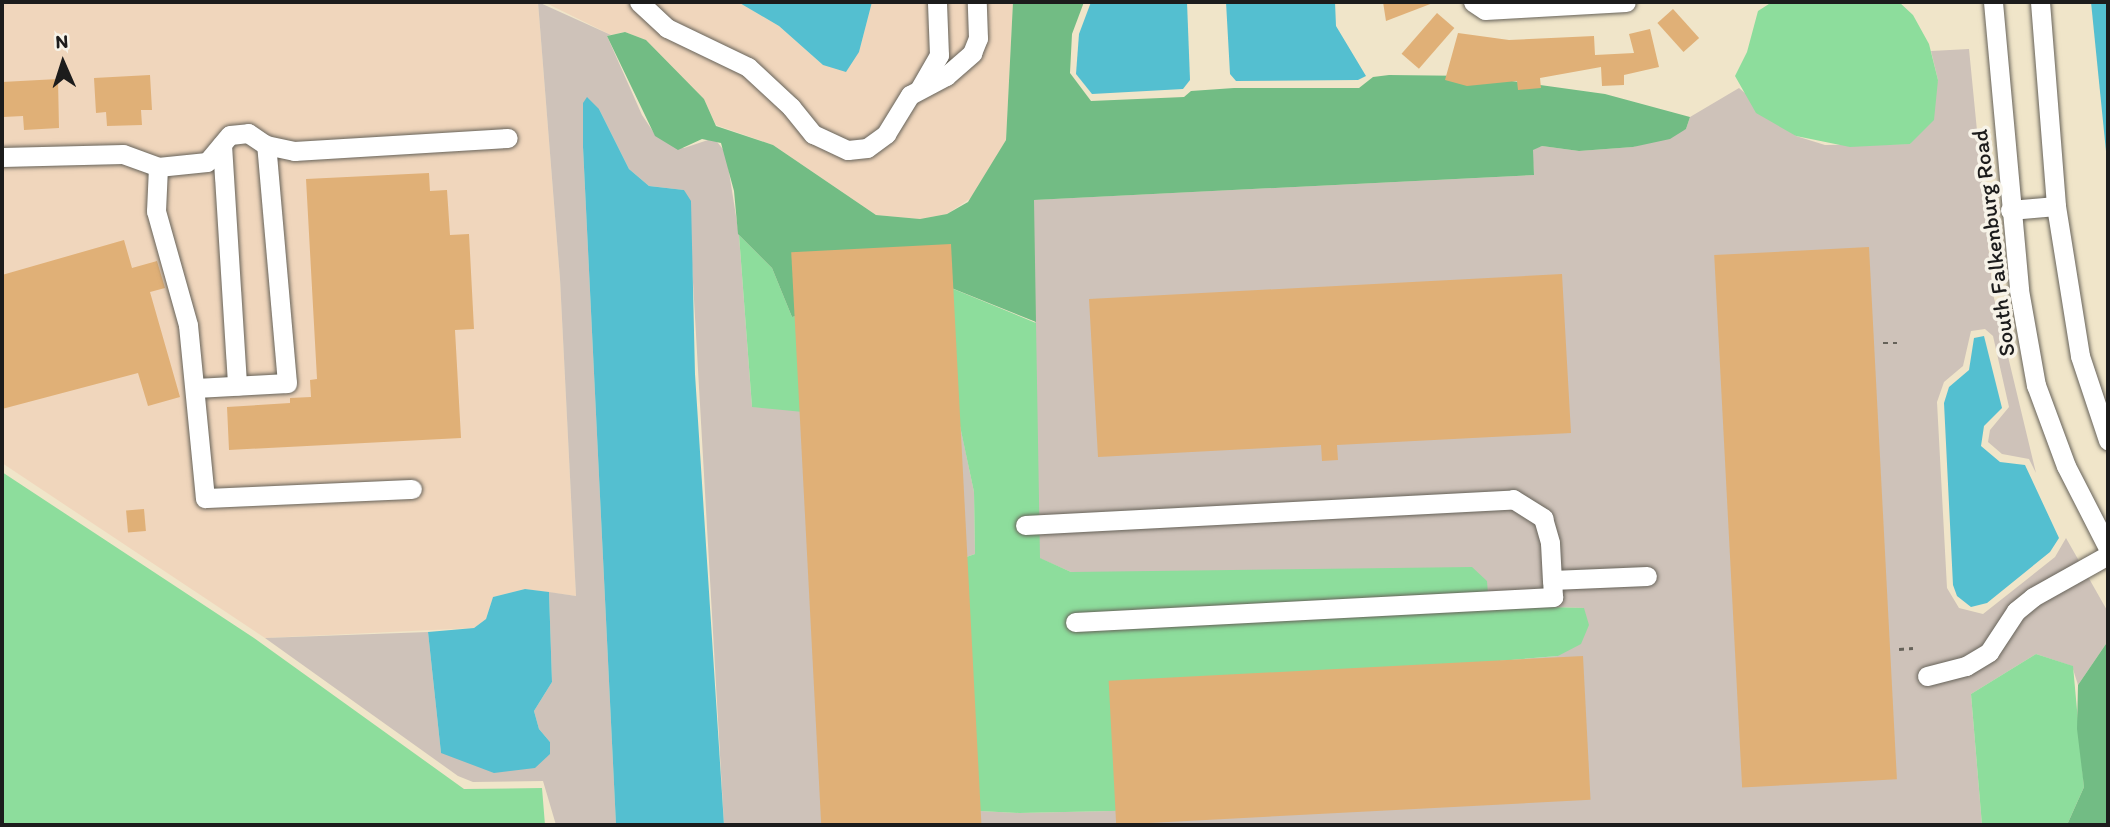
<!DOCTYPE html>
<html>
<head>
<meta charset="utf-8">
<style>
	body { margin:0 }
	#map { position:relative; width:2110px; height:827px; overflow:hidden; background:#f0e5c9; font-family:Itim,sans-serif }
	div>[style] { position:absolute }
	.built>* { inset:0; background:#f0d6bc }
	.industrial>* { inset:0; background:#cec2b9 }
	.green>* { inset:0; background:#8ddd9c }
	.forest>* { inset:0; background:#72bc84 }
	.water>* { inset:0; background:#54bfd0 }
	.building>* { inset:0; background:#e0b077; transform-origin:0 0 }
	.path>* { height:2.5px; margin-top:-1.25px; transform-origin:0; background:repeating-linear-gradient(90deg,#666259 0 5px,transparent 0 10px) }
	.roads { filter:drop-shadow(0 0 2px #666259) drop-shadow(0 0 2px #666259) }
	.minor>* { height:19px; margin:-9.5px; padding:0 9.5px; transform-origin:9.5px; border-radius:9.5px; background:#fff }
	span { translate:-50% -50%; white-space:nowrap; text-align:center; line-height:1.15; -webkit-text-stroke:7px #f7f3e8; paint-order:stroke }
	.street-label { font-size:23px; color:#1c1c1c }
	.frame { position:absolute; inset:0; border:4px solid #1c1c1c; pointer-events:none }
	.north { position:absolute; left:28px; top:28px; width:70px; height:70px; -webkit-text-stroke:5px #f7f3e8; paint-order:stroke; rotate:357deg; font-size:19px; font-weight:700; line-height:28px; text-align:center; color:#1c1c1c }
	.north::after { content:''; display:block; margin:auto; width:24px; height:32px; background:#1c1c1c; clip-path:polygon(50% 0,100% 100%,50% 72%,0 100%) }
</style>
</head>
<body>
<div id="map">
	<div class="built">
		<i style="clip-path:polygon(2px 2px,538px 2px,560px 279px,576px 596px,525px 589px,493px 597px,486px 619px,474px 628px,265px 638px,2px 463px)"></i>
		<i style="clip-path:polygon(544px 2px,738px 2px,779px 26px,823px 65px,859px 52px,872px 2px,1013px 2px,1006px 140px,974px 196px,947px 214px,920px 219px,876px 215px,773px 145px,716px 125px,704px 99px,646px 40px,625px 32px,611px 35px)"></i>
	</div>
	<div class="industrial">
		<i style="clip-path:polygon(538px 2px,611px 35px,607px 36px,642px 115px,656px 136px,684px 148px,714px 138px,726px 153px,739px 235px,752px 407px,957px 411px,974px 492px,975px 554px,952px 562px,903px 807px,1019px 813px,1301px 807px,1404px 669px,1558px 656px,1584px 608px,1512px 606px,1071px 572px,1039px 558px,1033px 200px,1534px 175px,1532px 149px,1542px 146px,1579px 151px,1633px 147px,1686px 129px,1690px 117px,1739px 88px,1796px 136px,1825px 145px,1910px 144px,1938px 80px,1931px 51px,1969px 49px,1993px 294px,2036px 473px,2029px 459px,2002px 454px,1988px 442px,1990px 430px,2009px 407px,1993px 336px,1985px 329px,1971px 331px,1963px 366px,1944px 382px,1937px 402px,1947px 588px,1959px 608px,1983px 614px,2055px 557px,2066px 538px,2108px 612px,2108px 641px,2078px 685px,2072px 666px,2036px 654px,1971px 694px,1982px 825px,724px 825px,689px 212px,684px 190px,649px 186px,629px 169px,599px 109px,583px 147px,616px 825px,556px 825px,543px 781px,473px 782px,458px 776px,265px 638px,428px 632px,441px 753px,550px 742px,539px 729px,534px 711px,552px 682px,549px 592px,576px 596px,560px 279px)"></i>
	</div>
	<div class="green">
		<i style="clip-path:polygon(1772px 2px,1899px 2px,1913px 15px,1929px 44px,1938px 80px,1934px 120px,1910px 144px,1850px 147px,1796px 136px,1756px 113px,1735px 76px,1747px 52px,1758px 11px)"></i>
		<i style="clip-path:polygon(739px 235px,772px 268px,792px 317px,934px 281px,1036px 323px,1040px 558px,1071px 572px,1472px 567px,1487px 581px,1488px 594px,1512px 606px,1584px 608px,1589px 625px,1581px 644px,1558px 656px,1404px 669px,1301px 807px,1019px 813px,902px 807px,952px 562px,975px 554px,974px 492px,957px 412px,865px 418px,752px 407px)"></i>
		<i style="clip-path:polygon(2px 472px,254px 638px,464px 789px,542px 788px,545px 825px,2px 825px)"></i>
		<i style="clip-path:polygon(2036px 654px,2073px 666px,2084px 787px,2067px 825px,1982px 825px,1971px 694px)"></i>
	</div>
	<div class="forest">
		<i style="clip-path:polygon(1013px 2px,1084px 2px,1072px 34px,1070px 73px,1091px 101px,1184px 97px,1191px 91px,1234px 88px,1359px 88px,1373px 77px,1389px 75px,1475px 76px,1605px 94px,1690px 117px,1686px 129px,1670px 139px,1633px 147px,1579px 151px,1542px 146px,1533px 150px,1534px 175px,1034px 200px,1036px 322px,934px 281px,792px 317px,772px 268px,738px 234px,734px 191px,721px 143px,702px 139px,678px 150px,655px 136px,607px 36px,625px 32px,646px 40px,704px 99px,716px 126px,773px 145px,876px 215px,920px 219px,947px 214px,968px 202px,1006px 140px)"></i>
		<i style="clip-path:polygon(2108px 641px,2108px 825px,2067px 825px,2084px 787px,2077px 729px,2078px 685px)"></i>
	</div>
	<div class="water">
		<i style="clip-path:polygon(738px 2px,872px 2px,859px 52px,846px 72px,823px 65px,779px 26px)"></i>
		<i style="clip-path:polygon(1091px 2px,1187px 2px,1190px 80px,1183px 89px,1092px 94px,1076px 74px,1079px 34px)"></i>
		<i style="clip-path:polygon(1226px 2px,1335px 2px,1336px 26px,1366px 76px,1358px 80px,1236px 81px,1230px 74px)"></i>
		<i style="clip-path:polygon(2091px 2px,2108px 2px,2108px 171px)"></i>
		<i style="clip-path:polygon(587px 97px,599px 109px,629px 169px,649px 186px,684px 190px,691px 201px,695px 374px,724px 825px,616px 825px,583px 147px,583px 103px)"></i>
		<i style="clip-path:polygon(1984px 336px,2002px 408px,1984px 426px,1981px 446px,2000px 462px,2025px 465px,2059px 538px,2050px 552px,1987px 603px,1971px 607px,1957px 596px,1953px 585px,1944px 403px,1949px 387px,1969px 370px,1974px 338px)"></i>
		<i style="clip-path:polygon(525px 589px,549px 592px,552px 682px,534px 711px,539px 729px,550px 742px,550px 754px,535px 768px,494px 773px,441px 753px,428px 632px,474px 628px,486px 619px,493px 597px)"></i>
	</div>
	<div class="building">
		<i style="clip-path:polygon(1383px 2px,1433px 2px,1433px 3px,1386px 21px)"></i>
		<i style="left:1673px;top:9px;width:39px;height:21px;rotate:48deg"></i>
		<i style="left:1437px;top:13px;width:23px;height:54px;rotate:41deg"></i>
		<i style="clip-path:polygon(1650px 29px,1659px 67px,1624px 75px,1624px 85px,1602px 86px,1601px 67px,1540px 78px,1541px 88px,1518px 90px,1517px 81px,1467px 86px,1445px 80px,1458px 33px,1509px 40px,1594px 36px,1595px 55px,1634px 53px,1629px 34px)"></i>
		<i style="clip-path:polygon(150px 75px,152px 110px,141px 110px,142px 125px,107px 126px,106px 112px,96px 113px,94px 78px)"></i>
		<i style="clip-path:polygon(58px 79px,59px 128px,24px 130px,23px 116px,3px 117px,2px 82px)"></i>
		<i style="clip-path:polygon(429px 173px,430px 191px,447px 190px,450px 235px,469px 234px,474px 329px,455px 330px,461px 438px,229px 450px,227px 407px,290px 403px,290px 398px,311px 397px,310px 380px,317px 379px,306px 179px)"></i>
		<i style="clip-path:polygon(124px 240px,132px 268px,157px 261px,165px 288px,150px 292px,180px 397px,148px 406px,138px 373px,2px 409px,2px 275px)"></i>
		<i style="left:951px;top:244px;width:582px;height:160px;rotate:87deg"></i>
		<i style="left:1869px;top:247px;width:533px;height:155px;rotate:87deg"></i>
		<i style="clip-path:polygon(1562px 274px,1571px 433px,1337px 445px,1338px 460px,1322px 461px,1321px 445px,1098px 457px,1089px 299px)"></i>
		<i style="left:144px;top:509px;width:22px;height:18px;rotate:85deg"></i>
		<i style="left:1583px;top:656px;width:144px;height:475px;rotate:87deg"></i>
	</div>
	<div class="path">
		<i style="left:1883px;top:343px;width:14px"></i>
		<i style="left:1899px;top:649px;width:14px;rotate:-4deg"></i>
	</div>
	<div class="roads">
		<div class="minor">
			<i style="left:639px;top:2px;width:38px;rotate:43deg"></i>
			<i style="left:667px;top:28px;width:90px;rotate:25.7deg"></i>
			<i style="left:748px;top:67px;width:59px;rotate:42.9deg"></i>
			<i style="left:791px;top:107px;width:35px;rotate:51deg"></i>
			<i style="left:813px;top:134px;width:38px;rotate:25deg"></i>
			<i style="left:848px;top:150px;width:19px;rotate:-6deg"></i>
			<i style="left:867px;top:148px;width:24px;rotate:-36deg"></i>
			<i style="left:886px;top:134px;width:46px;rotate:-58.4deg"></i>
			<i style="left:910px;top:95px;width:41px;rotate:-27.8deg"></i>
			<i style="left:946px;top:76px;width:35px;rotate:-41deg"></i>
			<i style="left:972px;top:53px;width:16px;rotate:-68deg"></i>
			<i style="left:978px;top:38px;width:36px;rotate:-92deg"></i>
			<i style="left:1473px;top:2px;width:14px;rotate:34deg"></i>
			<i style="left:1485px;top:10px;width:141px;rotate:-3.2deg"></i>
			<i style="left:1993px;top:2px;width:289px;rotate:84.8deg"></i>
			<i style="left:2019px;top:290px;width:97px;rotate:79.9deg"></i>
			<i style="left:2036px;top:385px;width:86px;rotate:69.7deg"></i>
			<i style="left:2066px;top:466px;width:92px;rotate:62.9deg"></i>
			<i style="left:2040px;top:2px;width:205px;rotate:85.5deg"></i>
			<i style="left:2056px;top:206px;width:152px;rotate:80.9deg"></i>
			<i style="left:2080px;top:356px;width:89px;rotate:71.6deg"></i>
			<i style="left:920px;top:88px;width:38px;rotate:-60deg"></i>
			<i style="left:939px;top:55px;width:53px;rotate:-92.2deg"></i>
			<i style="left:222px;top:145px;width:241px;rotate:86.4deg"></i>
			<i style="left:2px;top:157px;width:121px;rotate:-1.4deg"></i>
			<i style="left:123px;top:154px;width:37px;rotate:20deg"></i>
			<i style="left:158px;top:167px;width:49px;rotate:-5.8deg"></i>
			<i style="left:207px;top:162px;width:35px;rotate:-50deg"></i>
			<i style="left:230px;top:135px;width:18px;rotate:-6deg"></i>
			<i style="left:248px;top:133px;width:22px;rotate:34deg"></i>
			<i style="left:266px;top:145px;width:29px;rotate:12deg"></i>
			<i style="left:294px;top:151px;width:214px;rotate:-3.5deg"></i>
			<i style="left:158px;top:167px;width:44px;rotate:92.6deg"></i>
			<i style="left:156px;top:211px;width:118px;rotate:74.3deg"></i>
			<i style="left:188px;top:325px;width:174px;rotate:84.4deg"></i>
			<i style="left:205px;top:498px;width:207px;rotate:-2.5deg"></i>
			<i style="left:2010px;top:210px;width:46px;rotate:-5deg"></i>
			<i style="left:196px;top:388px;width:91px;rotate:-3.1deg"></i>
			<i style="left:287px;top:383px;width:239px;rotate:-95deg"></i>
			<i style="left:1025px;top:525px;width:489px;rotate:-3deg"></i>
			<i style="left:1513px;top:499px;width:36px;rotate:32deg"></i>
			<i style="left:1543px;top:518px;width:26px;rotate:74deg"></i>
			<i style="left:1550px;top:543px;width:37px;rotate:87deg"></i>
			<i style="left:1552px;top:580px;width:95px;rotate:-2.4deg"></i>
			<i style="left:1075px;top:622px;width:479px;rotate:-3deg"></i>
			<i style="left:1553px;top:597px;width:17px;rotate:-93deg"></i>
			<i style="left:1927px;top:676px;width:40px;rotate:-14.4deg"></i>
			<i style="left:1966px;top:666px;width:27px;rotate:-31deg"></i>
			<i style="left:1989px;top:652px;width:49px;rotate:-56.6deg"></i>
			<i style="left:2016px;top:611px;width:22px;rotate:-39deg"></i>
			<i style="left:2033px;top:597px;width:86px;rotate:-29.2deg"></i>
		</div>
	</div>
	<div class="street-label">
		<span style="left:1993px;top:243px;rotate:-97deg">South Falkenburg Road</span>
	</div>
	<div class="frame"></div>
	<div class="north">N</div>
</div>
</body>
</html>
